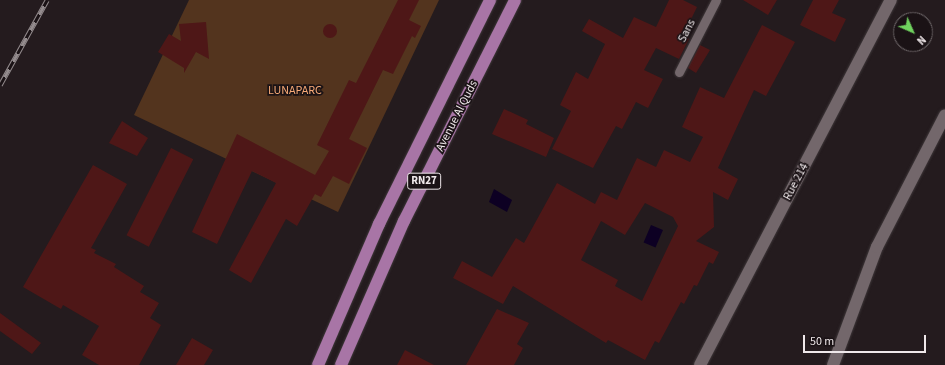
<!DOCTYPE html>
<html>
<head>
<meta charset="utf-8">
<style>
	body { margin:0 }
	#map { position:relative; width:945px; height:365px; overflow:hidden; background:#241b1e; font-family:"Source Sans 3",sans-serif }
	div>[style] { position:absolute }
	.green>* { inset:0; background:#53341e }
	.water>* { inset:0; background:#0d0023; transform-origin:0 0 }
	.building>* { inset:0; background:#4e1717; transform-origin:0 0 }
	.round { border-radius:50% }
	.roads { filter:drop-shadow(0 0 1px #3f383a) drop-shadow(0 0 1px #3f383a) }
	.lane>* { height:9px; margin:-4.5px; padding:0 4.5px; transform-origin:4.5px; border-radius:4.5px; background:#73676b }
	.street>* { height:12px; margin:-6px; padding:0 6px; transform-origin:6px; border-radius:6px; background:#73676b }
	.primary>* { height:12px; margin:-6px; padding:0 6px; transform-origin:6px; border-radius:6px; background:#a875a6 }
	.rail>* { height:4.5px; margin-top:-2.25px; transform-origin:0; background:repeating-linear-gradient(90deg,#1a1215 0 9px,#948c8e 0 18px); box-sizing:border-box; border-block:1px solid #948c8e }
	span { translate:-50% -50%; white-space:nowrap; text-align:center; line-height:1.15; -webkit-text-stroke:3.5px #1a1215; paint-order:stroke }
	.shield-label span { padding:1px 3px; background:#1a1215; border:1px solid; border-radius:3px; -webkit-text-stroke-width:0 }
	.shield-label { font-size:11px; color:#efe8ea; font-weight:700 }
	.street-label { font-size:12px; color:#efe8ea }
	.park-label { font-size:12px; color:#f7aa77 }
	.north { position:absolute; left:893px; top:12px; width:40px; height:40px; box-sizing:border-box; background:#1a1215; border:1px solid #6f686a; border-radius:50%; rotate:135deg; font-size:11px; font-weight:700; line-height:16px; text-align:center; color:#efe8ea }
	.north::after { content:''; display:block; margin:auto; width:14px; height:18px; background:#70d35f; clip-path:polygon(50% 0,100% 100%,50% 72%,0 100%) }
	.scale { position:absolute; left:803px; top:335px; width:123px; height:18px; box-sizing:border-box; border:2px solid #efe8ea; border-top:0; padding-left:5px; font-size:12px; line-height:14px; white-space:nowrap; color:#efe8ea; -webkit-text-stroke:3px #1a1215; paint-order:stroke }
</style>
</head>
<body>
<div id="map">
	<div class="green">
		<i style="clip-path:polygon(189px 0,439px 0,338px 212px,134px 115px)"></i>
	</div>
	<div class="water">
		<i style="clip-path:polygon(494px 189px,512px 200px,507px 212px,489px 202px)"></i>
		<i style="left:651px;top:225px;width:13px;height:19px;rotate:23deg"></i>
	</div>
	<div class="building">
		<i style="clip-path:polygon(398px 0,419px 0,409px 20px,421px 26px,415px 38px,412px 36px,393px 74px,383px 70px,349px 139px,367px 148px,349px 184px,333px 176px,321px 197px,315px 194px,297px 226px,286px 219px,251px 283px,229px 270px,276px 183px,252px 171px,217px 244px,192px 232px,237px 134px,315px 175px,329px 151px,317px 145px,349px 80px,356px 83px)"></i>
		<i style="clip-path:polygon(669px 0,683px 0,697px 7px,683px 36px,689px 39px,679px 59px,656px 48px,644px 70px,663px 79px,648px 108px,636px 102px,622px 129px,616px 126px,593px 168px,552px 149px,571px 111px,560px 105px,576px 72px,588px 79px,605px 44px,582px 31px,589px 19px,623px 38px,634px 17px,656px 27px)"></i>
		<i style="clip-path:polygon(743px 0,777px 0,768px 15px)"></i>
		<i style="clip-path:polygon(813px 0,839px 0,832px 13px,846px 19px,835px 42px,800px 25px)"></i>
		<i style="clip-path:polygon(206px 22px,209px 59px,196px 52px,184px 73px,184px 68px,158px 52px,169px 34px,181px 41px,179px 24px)"></i>
		<i class="round" style="left:323px;top:24px;width:14px;height:14px"></i>
		<i style="clip-path:polygon(evenodd,762px 25px,795px 42px,766px 96px,754px 90px,718px 168px,738px 179px,728px 200px,713px 192px,714px 227px,696px 241px,719px 252px,713px 264px,709px 262px,697px 286px,694px 285px,684px 304px,681px 302px,659px 343px,655px 341px,645px 360px,608px 340px,606px 343px,513px 286px,503px 304px,453px 278px,462px 261px,492px 277px,516px 238px,524px 243px,557px 183px,595px 204px,601px 192px,617px 200px,637px 158px,656px 167px,664px 150px,690px 162px,703px 137px,682px 127px,700px 87px,724px 98px,762px 25px,645px 203px,673px 217px,678px 226px,642px 301px,615px 286px,618px 280px,581px 260px,601px 221px,625px 235px,645px 203px)"></i>
		<i style="clip-path:polygon(700px 45px,710px 50px,696px 73px,688px 68px)"></i>
		<i style="clip-path:polygon(504px 109px,528px 120px,526px 124px,554px 138px,546px 157px,492px 134px)"></i>
		<i style="clip-path:polygon(122px 121px,148px 138px,137px 156px,109px 143px)"></i>
		<i style="left:171px;top:148px;width:25px;height:98px;rotate:27deg"></i>
		<i style="clip-path:polygon(93px 165px,127px 184px,91px 248px,96px 250px,94px 253px,116px 264px,114px 267px,144px 286px,140px 292px,159px 303px,150px 318px,161px 325px,139px 365px,99px 365px,82px 355px,99px 326px,63px 305px,61px 309px,23px 287px)"></i>
		<i style="clip-path:polygon(497px 309px,529px 323px,517px 344px,523px 348px,514px 365px,466px 365px)"></i>
		<i style="clip-path:polygon(0 313px,41px 343px,32px 354px,0 331px)"></i>
		<i style="clip-path:polygon(192px 338px,213px 350px,204px 365px,176px 365px)"></i>
		<i style="clip-path:polygon(405px 350px,434px 365px,397px 365px)"></i>
	</div>
	<div class="roads">
		<div class="lane">
			<i style="left:679px;top:72px;width:81px;rotate:-62.8deg"></i>
		</div>
		<div class="street">
			<i style="left:700px;top:365px;width:412px;rotate:-62.4deg"></i>
			<i style="left:833px;top:365px;width:126px;rotate:-69.6deg"></i>
			<i style="left:877px;top:247px;width:148px;rotate:-62.7deg"></i>
		</div>
		<div class="primary">
			<i style="left:318px;top:365px;width:154px;rotate:-66.6deg"></i>
			<i style="left:379px;top:224px;width:250px;rotate:-63.6deg"></i>
			<i style="left:341px;top:365px;width:157px;rotate:-66.4deg"></i>
			<i style="left:404px;top:221px;width:247px;rotate:-63.3deg"></i>
		</div>
	</div>
	<div class="rail">
		<i style="left:0;top:85px;width:97px;rotate:-61.1deg"></i>
	</div>
	<div class="shield-label">
		<span style="left:424px;top:181px">RN27</span>
	</div>
	<div class="street-label">
		<span style="left:687px;top:31px;rotate:-63deg">Sans</span>
		<span style="left:457px;top:116px;rotate:-63deg">Avenue Al Quds</span>
		<span style="left:796px;top:182px;rotate:-62deg">Rue 214</span>
	</div>
	<div class="park-label">
		<span style="left:295px;top:91px">LUNAPARC</span>
	</div>
	<div class="north">N</div>
	<div class="scale">50 m</div>
</div>
</body>
</html>
